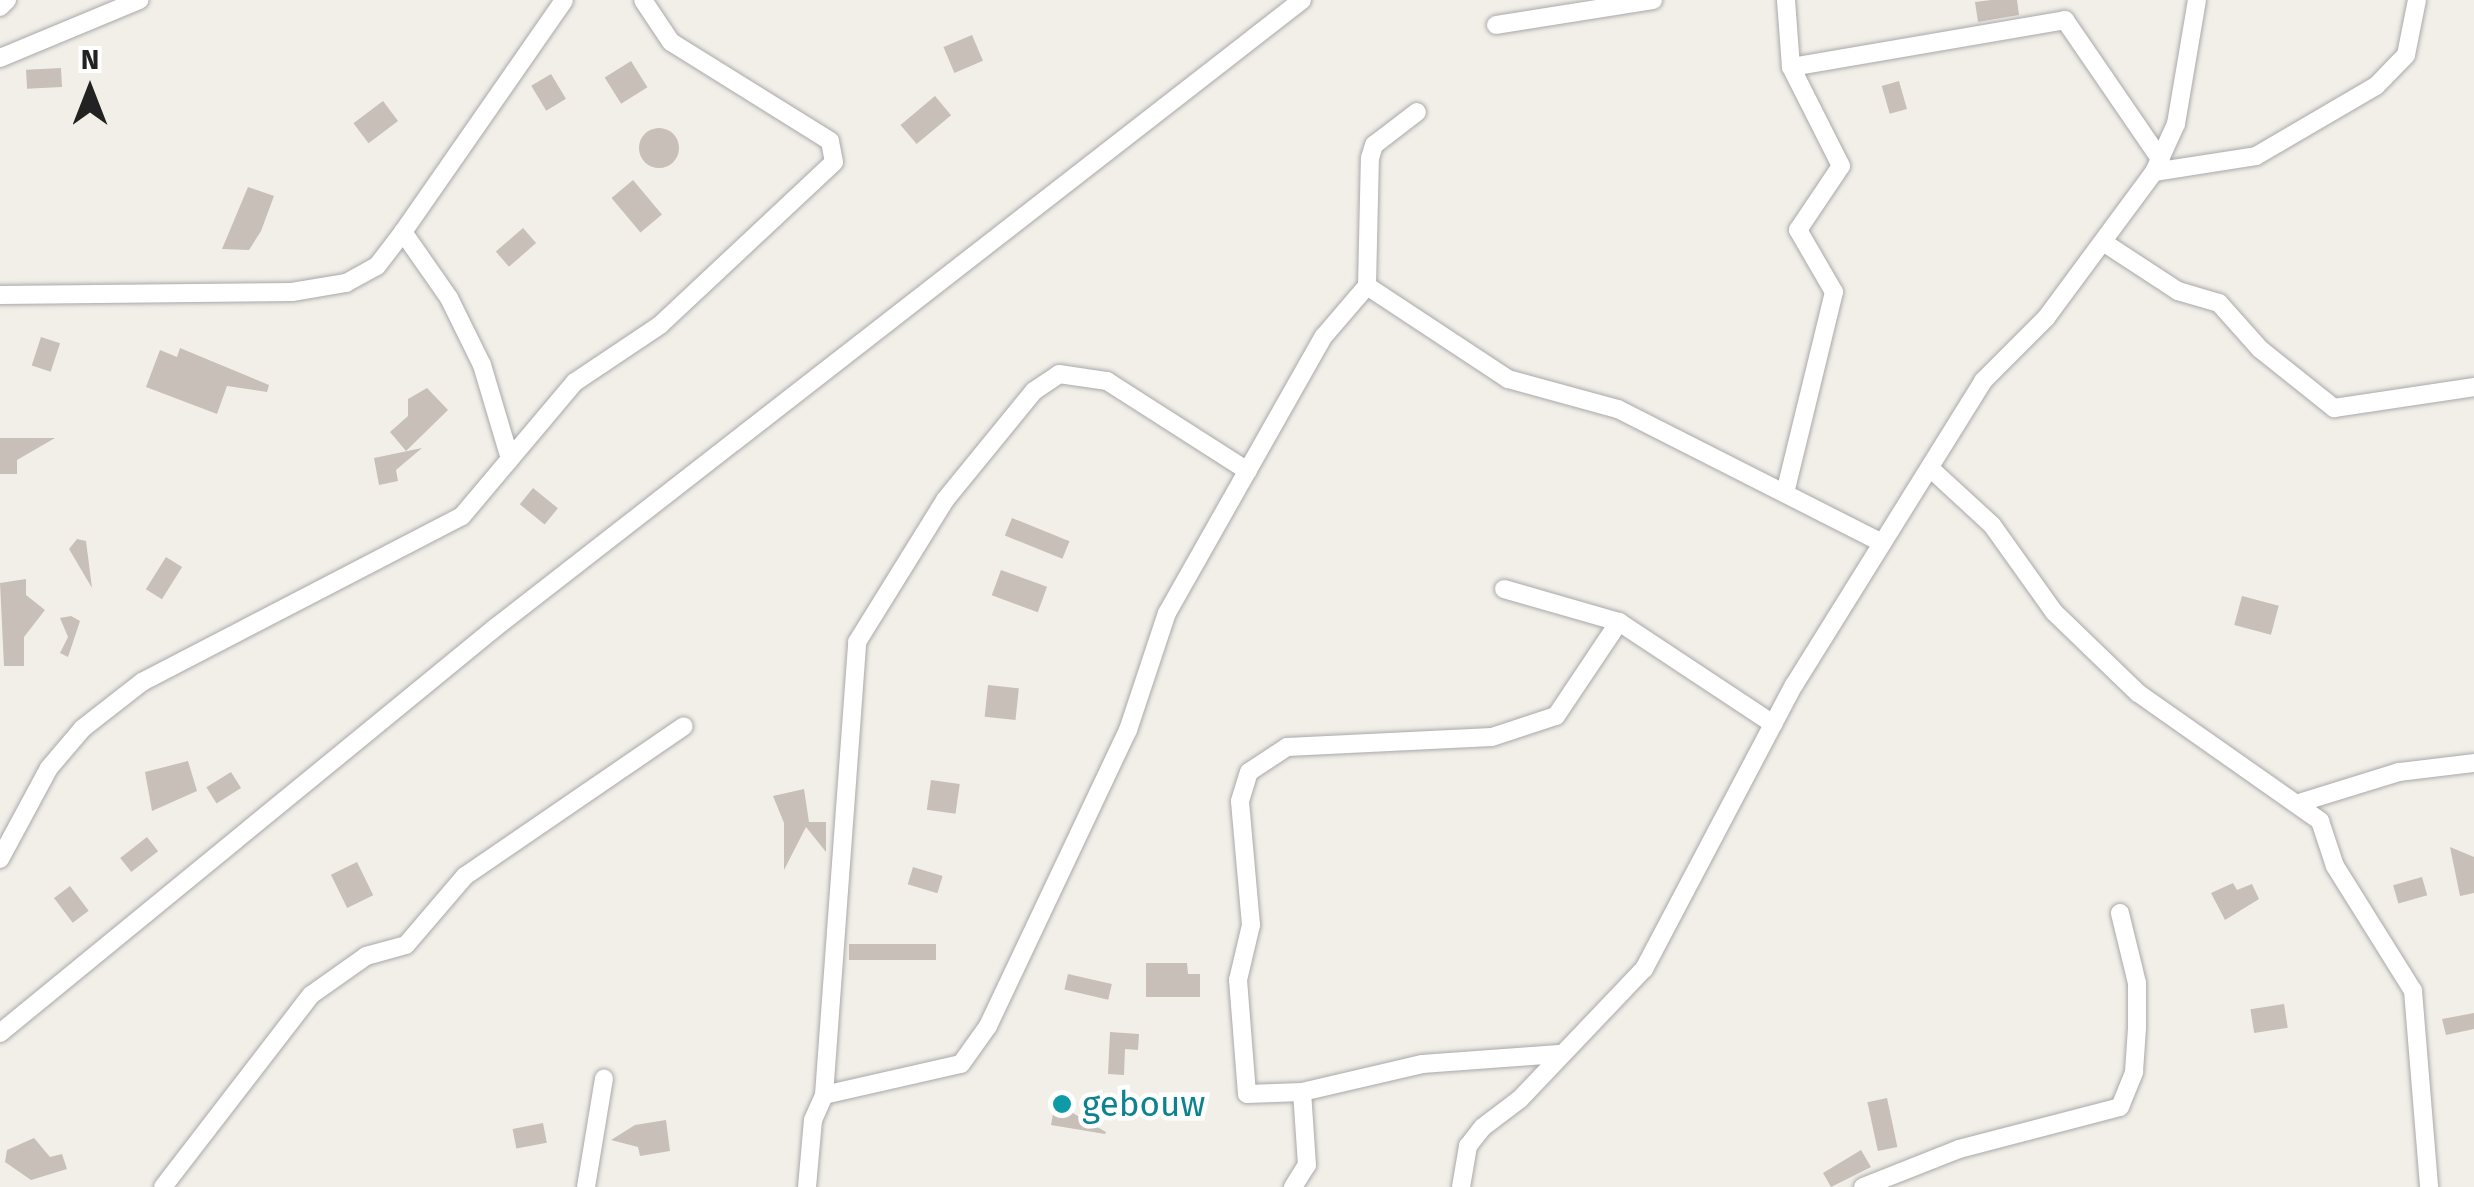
<!DOCTYPE html>
<html>
<head>
<meta charset="utf-8">
<style>
	body { margin:0 }
	#map { position:relative; width:2474px; height:1187px; overflow:hidden; background:#f2efe9; font-family:"Fira Sans",sans-serif }
	div>[style] { position:absolute }
	.building>* { inset:0; background:#c7bfb8; transform-origin:0 0 }
	.round { border-radius:50% }
	.roads { filter:drop-shadow(0 0 2px #a9a9a9) drop-shadow(0 0 2px #a9a9a9) }
	.street>* { height:18px; margin:-9px; padding:0 9px; transform-origin:9px; border-radius:9px; background:#fff }
	.dots>* { width:28px; height:28px; translate:-50% -50%; box-sizing:border-box; border:5px solid #fff; border-radius:50% }
	span { translate:-50% -50%; white-space:nowrap; text-align:center; line-height:1.15; -webkit-text-stroke:9px #fff; paint-order:stroke }
	.culture-label { font-size:35px; color:#0d838f }
	.left { translate:0 -50%; text-align:left }
	.north { position:absolute; left:40px; top:40px; width:100px; height:100px; -webkit-text-stroke:8px #fff; paint-order:stroke; rotate:0deg; font-size:28px; font-weight:700; line-height:40px; text-align:center; color:#222 }
	.north::after { content:''; display:block; margin:auto; width:35px; height:45px; background:#222; clip-path:polygon(50% 0,100% 100%,50% 72%,0 100%) }
</style>
</head>
<body>
<div id="map">
	<div class="building">
		<i style="clip-path:polygon(1991px 0,2017px 0,2019px 15px,1978px 22px,1975px 2px)"></i>
		<i style="left:972px;top:35px;width:28px;height:31px;rotate:67deg"></i>
		<i style="left:631px;top:61px;width:31px;height:31px;rotate:58deg"></i>
		<i style="left:61px;top:68px;width:19px;height:35px;rotate:87deg"></i>
		<i style="left:551px;top:74px;width:29px;height:23px;rotate:59deg"></i>
		<i style="left:1899px;top:81px;width:29px;height:18px;rotate:74deg"></i>
		<i style="left:935px;top:96px;width:25px;height:45px;rotate:50deg"></i>
		<i style="left:383px;top:101px;width:25px;height:37px;rotate:53deg"></i>
		<i class="round" style="left:639px;top:128px;width:40px;height:40px"></i>
		<i style="left:633px;top:180px;width:45px;height:28px;rotate:50deg"></i>
		<i style="clip-path:polygon(248px 187px,274px 196px,261px 231px,249px 250px,222px 249px)"></i>
		<i style="left:523px;top:228px;width:20px;height:36px;rotate:49deg"></i>
		<i style="left:41px;top:337px;width:20px;height:30px;rotate:18deg"></i>
		<i style="clip-path:polygon(180px 348px,269px 385px,267px 392px,227px 386px,217px 414px,146px 387px,160px 350px,177px 357px)"></i>
		<i style="clip-path:polygon(427px 388px,448px 410px,406px 451px,390px 432px,408px 416px,408px 399px)"></i>
		<i style="clip-path:polygon(0 438px,55px 438px,17px 460px,17px 474px,0 474px)"></i>
		<i style="clip-path:polygon(422px 448px,396px 470px,398px 481px,379px 485px,374px 458px)"></i>
		<i style="left:533px;top:488px;width:32px;height:21px;rotate:39deg"></i>
		<i style="left:1012px;top:518px;width:62px;height:19px;rotate:22deg"></i>
		<i style="clip-path:polygon(77px 539px,86px 541px,92px 588px,69px 549px)"></i>
		<i style="left:166px;top:557px;width:19px;height:38px;rotate:32deg"></i>
		<i style="left:1001px;top:570px;width:49px;height:27px;rotate:20deg"></i>
		<i style="clip-path:polygon(26px 579px,26px 595px,45px 610px,24px 637px,24px 666px,4px 666px,0 583px)"></i>
		<i style="left:2242px;top:596px;width:38px;height:30px;rotate:15deg"></i>
		<i style="clip-path:polygon(71px 616px,80px 621px,68px 657px,60px 653px,68px 637px,60px 618px)"></i>
		<i style="left:988px;top:685px;width:31px;height:32px;rotate:6deg"></i>
		<i style="clip-path:polygon(188px 761px,197px 791px,152px 811px,145px 772px)"></i>
		<i style="left:231px;top:772px;width:19px;height:29px;rotate:58deg"></i>
		<i style="left:931px;top:780px;width:29px;height:30px;rotate:8deg"></i>
		<i style="clip-path:polygon(804px 789px,809px 822px,826px 822px,826px 852px,806px 827px,784px 870px,784px 823px,773px 796px)"></i>
		<i style="left:147px;top:837px;width:18px;height:34px;rotate:52deg"></i>
		<i style="clip-path:polygon(2450px 847px,2474px 857px,2474px 893px,2460px 896px)"></i>
		<i style="left:357px;top:862px;width:37px;height:29px;rotate:64deg"></i>
		<i style="left:913px;top:867px;width:31px;height:18px;rotate:17deg"></i>
		<i style="left:2422px;top:877px;width:19px;height:30px;rotate:74deg"></i>
		<i style="clip-path:polygon(2233px 883px,2237px 890px,2252px 884px,2259px 899px,2225px 920px,2211px 893px)"></i>
		<i style="left:70px;top:886px;width:31px;height:20px;rotate:53deg"></i>
		<i style="left:849px;top:944px;width:87px;height:16px"></i>
		<i style="clip-path:polygon(1146px 963px,1187px 963px,1188px 974px,1200px 974px,1200px 997px,1146px 997px)"></i>
		<i style="left:1068px;top:974px;width:45px;height:16px;rotate:13deg"></i>
		<i style="left:2284px;top:1004px;width:24px;height:34px;rotate:81deg"></i>
		<i style="clip-path:polygon(2474px 1013px,2474px 1029px,2446px 1035px,2442px 1019px)"></i>
		<i style="clip-path:polygon(1110px 1032px,1139px 1034px,1138px 1050px,1125px 1049px,1124px 1075px,1108px 1074px)"></i>
		<i style="left:1887px;top:1098px;width:50px;height:20px;rotate:78deg"></i>
		<i style="clip-path:polygon(1055px 1103px,1106px 1132px,1105px 1134px,1051px 1125px)"></i>
		<i style="clip-path:polygon(666px 1120px,670px 1151px,640px 1156px,638px 1147px,611px 1140px,635px 1125px)"></i>
		<i style="left:543px;top:1123px;width:20px;height:31px;rotate:79deg"></i>
		<i style="clip-path:polygon(34px 1138px,50px 1157px,62px 1154px,67px 1169px,31px 1180px,5px 1162px,7px 1150px)"></i>
		<i style="clip-path:polygon(1861px 1150px,1871px 1167px,1831px 1187px,1823px 1173px)"></i>
	</div>
	<div class="roads">
		<div class="street">
			<i style="left:0;top:7px;width:10px;rotate:-45deg"></i>
			<i style="left:1496px;top:25px;width:159px;rotate:-9deg"></i>
			<i style="left:0;top:58px;width:151px;rotate:-22.6deg"></i>
			<i style="left:1791px;top:67px;width:278px;rotate:-9.7deg"></i>
			<i style="left:2065px;top:20px;width:170px;rotate:55.6deg"></i>
			<i style="left:2154px;top:172px;width:103px;rotate:-8.9deg"></i>
			<i style="left:2256px;top:156px;width:139px;rotate:-30.3deg"></i>
			<i style="left:2376px;top:86px;width:43px;rotate:-45.9deg"></i>
			<i style="left:2406px;top:55px;width:56px;rotate:-78.7deg"></i>
			<i style="left:403px;top:232px;width:80px;rotate:55.1deg"></i>
			<i style="left:449px;top:298px;width:75px;rotate:63.8deg"></i>
			<i style="left:482px;top:365px;width:98px;rotate:73.4deg"></i>
			<i style="left:2103px;top:242px;width:90px;rotate:33.2deg"></i>
			<i style="left:2178px;top:291px;width:43px;rotate:16.3deg"></i>
			<i style="left:2219px;top:303px;width:62px;rotate:48.3deg"></i>
			<i style="left:2260px;top:349px;width:95px;rotate:38.6deg"></i>
			<i style="left:2334px;top:408px;width:142px;rotate:-8.5deg"></i>
			<i style="left:1367px;top:286px;width:169px;rotate:33.4deg"></i>
			<i style="left:1508px;top:379px;width:114px;rotate:15.3deg"></i>
			<i style="left:1618px;top:409px;width:294px;rotate:26.9deg"></i>
			<i style="left:0;top:295px;width:292px;rotate:-0.6deg"></i>
			<i style="left:292px;top:292px;width:55px;rotate:-9.5deg"></i>
			<i style="left:346px;top:283px;width:35px;rotate:-29deg"></i>
			<i style="left:377px;top:266px;width:43px;rotate:-52.6deg"></i>
			<i style="left:403px;top:232px;width:282px;rotate:-55.2deg"></i>
			<i style="left:1930px;top:468px;width:84px;rotate:42.6deg"></i>
			<i style="left:1992px;top:525px;width:107px;rotate:54.5deg"></i>
			<i style="left:2054px;top:612px;width:117px;rotate:44deg"></i>
			<i style="left:2138px;top:693px;width:223px;rotate:35.1deg"></i>
			<i style="left:2320px;top:821px;width:47px;rotate:71.6deg"></i>
			<i style="left:2335px;top:866px;width:147px;rotate:58deg"></i>
			<i style="left:2413px;top:991px;width:197px;rotate:85.3deg"></i>
			<i style="left:1785px;top:493px;width:207px;rotate:-76.3deg"></i>
			<i style="left:1834px;top:292px;width:72px;rotate:-120.1deg"></i>
			<i style="left:1798px;top:230px;width:77px;rotate:-56.1deg"></i>
			<i style="left:1841px;top:166px;width:111px;rotate:-116.8deg"></i>
			<i style="left:1791px;top:67px;width:67px;rotate:-94.3deg"></i>
			<i style="left:1504px;top:589px;width:120px;rotate:16deg"></i>
			<i style="left:1619px;top:622px;width:185px;rotate:33.5deg"></i>
			<i style="left:2302px;top:802px;width:102px;rotate:-17.2deg"></i>
			<i style="left:2399px;top:772px;width:76px;rotate:-6.8deg"></i>
			<i style="left:0;top:859px;width:103px;rotate:-61.7deg"></i>
			<i style="left:49px;top:768px;width:52px;rotate:-49.6deg"></i>
			<i style="left:83px;top:728px;width:75px;rotate:-37.9deg"></i>
			<i style="left:142px;top:682px;width:360px;rotate:-27.4deg"></i>
			<i style="left:462px;top:516px;width:175px;rotate:-49.9deg"></i>
			<i style="left:575px;top:382px;width:102px;rotate:-33.8deg"></i>
			<i style="left:660px;top:325px;width:238px;rotate:-43.1deg"></i>
			<i style="left:834px;top:162px;width:21px;rotate:-101deg"></i>
			<i style="left:830px;top:141px;width:187px;rotate:-148.1deg"></i>
			<i style="left:671px;top:42px;width:50px;rotate:-123.7deg"></i>
			<i style="left:0;top:1033px;width:641px;rotate:-39.3deg"></i>
			<i style="left:496px;top:627px;width:1021px;rotate:-37.88deg"></i>
			<i style="left:1302px;top:1092px;width:55px;rotate:177.9deg"></i>
			<i style="left:1247px;top:1094px;width:114px;rotate:-94.5deg"></i>
			<i style="left:1238px;top:980px;width:57px;rotate:-76.7deg"></i>
			<i style="left:1251px;top:925px;width:124px;rotate:-95.1deg"></i>
			<i style="left:1240px;top:801px;width:30px;rotate:-73deg"></i>
			<i style="left:1249px;top:772px;width:45px;rotate:-33.3deg"></i>
			<i style="left:1287px;top:747px;width:205px;rotate:-2.8deg"></i>
			<i style="left:1492px;top:737px;width:67px;rotate:-18.2deg"></i>
			<i style="left:1556px;top:716px;width:113px;rotate:-56.2deg"></i>
			<i style="left:824px;top:1095px;width:454px;rotate:-85.8deg"></i>
			<i style="left:857px;top:642px;width:167px;rotate:-58.2deg"></i>
			<i style="left:945px;top:500px;width:141px;rotate:-50.8deg"></i>
			<i style="left:1034px;top:391px;width:30px;rotate:-34deg"></i>
			<i style="left:1059px;top:374px;width:49px;rotate:8.3deg"></i>
			<i style="left:1107px;top:381px;width:167px;rotate:32.6deg"></i>
			<i style="left:163px;top:1187px;width:242px;rotate:-52.4deg"></i>
			<i style="left:311px;top:995px;width:67px;rotate:-35.3deg"></i>
			<i style="left:366px;top:956px;width:41px;rotate:-15.4deg"></i>
			<i style="left:406px;top:945px;width:91px;rotate:-49.5deg"></i>
			<i style="left:465px;top:876px;width:265px;rotate:-34.4deg"></i>
			<i style="left:586px;top:1187px;width:110px;rotate:-80.6deg"></i>
			<i style="left:807px;top:1187px;width:67px;rotate:-84.9deg"></i>
			<i style="left:813px;top:1120px;width:27px;rotate:-66deg"></i>
			<i style="left:824px;top:1095px;width:140px;rotate:-12.8deg"></i>
			<i style="left:961px;top:1064px;width:47px;rotate:-54.6deg"></i>
			<i style="left:988px;top:1026px;width:327px;rotate:-64.7deg"></i>
			<i style="left:1128px;top:730px;width:123px;rotate:-71.6deg"></i>
			<i style="left:1167px;top:613px;width:318px;rotate:-60.5deg"></i>
			<i style="left:1324px;top:336px;width:66px;rotate:-49.3deg"></i>
			<i style="left:1367px;top:286px;width:128px;rotate:-88.7deg"></i>
			<i style="left:1370px;top:158px;width:14px;rotate:-73deg"></i>
			<i style="left:1374px;top:145px;width:54px;rotate:-37.5deg"></i>
			<i style="left:1293px;top:1187px;width:26px;rotate:-58deg"></i>
			<i style="left:1307px;top:1165px;width:73px;rotate:-93.9deg"></i>
			<i style="left:1302px;top:1092px;width:123px;rotate:-13.1deg"></i>
			<i style="left:1422px;top:1064px;width:137px;rotate:-4.2deg"></i>
			<i style="left:1461px;top:1187px;width:42px;rotate:-80.3deg"></i>
			<i style="left:1468px;top:1146px;width:24px;rotate:-52deg"></i>
			<i style="left:1483px;top:1127px;width:46px;rotate:-37.1deg"></i>
			<i style="left:1520px;top:1099px;width:180px;rotate:-46.4deg"></i>
			<i style="left:1644px;top:969px;width:321px;rotate:-62.2deg"></i>
			<i style="left:1794px;top:685px;width:358px;rotate:-58.1deg"></i>
			<i style="left:1983px;top:381px;width:89px;rotate:-45deg"></i>
			<i style="left:2046px;top:318px;width:182px;rotate:-53.5deg"></i>
			<i style="left:2154px;top:172px;width:53px;rotate:-65.4deg"></i>
			<i style="left:2176px;top:124px;width:126px;rotate:-80.4deg"></i>
			<i style="left:1863px;top:1187px;width:103px;rotate:-21.6deg"></i>
			<i style="left:1959px;top:1149px;width:166px;rotate:-14.6deg"></i>
			<i style="left:2120px;top:1107px;width:38px;rotate:-68deg"></i>
			<i style="left:2134px;top:1072px;width:44px;rotate:-86.1deg"></i>
			<i style="left:2137px;top:1028px;width:45px;rotate:-90deg"></i>
			<i style="left:2137px;top:983px;width:72px;rotate:-103.7deg"></i>
		</div>
	</div>
	<div class="dots">
		<i style="left:1062px;top:1104px;background:#0f9aa8"></i>
	</div>
	<div class="culture-label">
		<span class="left" style="left:1082px;top:1104px">gebouw</span>
	</div>
	<div class="north">N</div>
</div>
</body>
</html>
